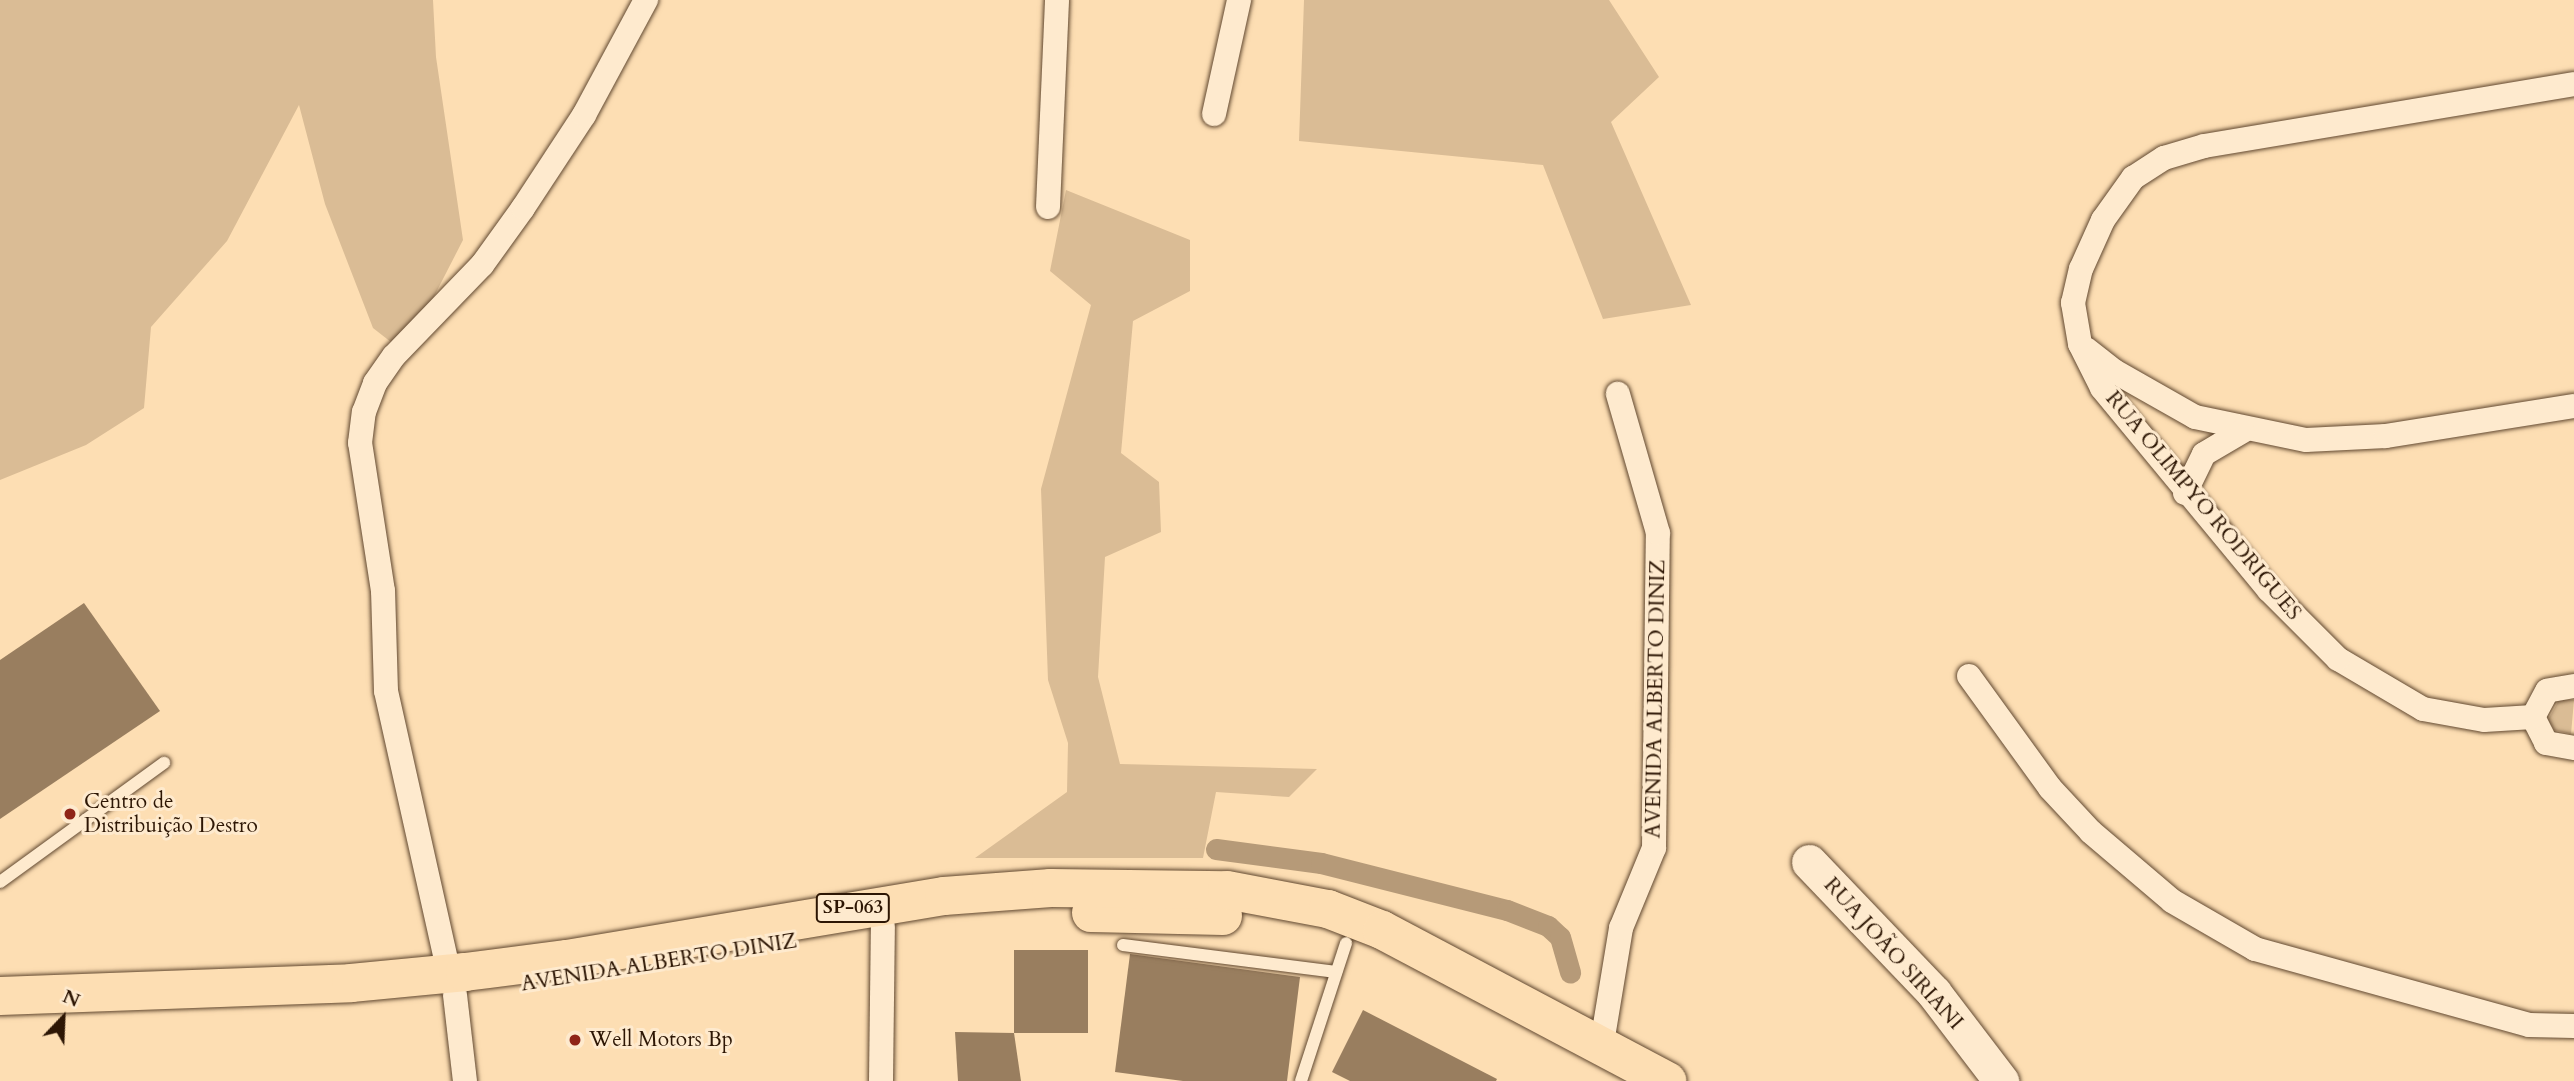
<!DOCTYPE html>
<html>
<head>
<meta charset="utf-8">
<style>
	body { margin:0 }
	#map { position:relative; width:2574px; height:1081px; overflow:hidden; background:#fddeb3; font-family:Cardo,serif }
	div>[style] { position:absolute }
	.green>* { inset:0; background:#dabc95 }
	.canal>* { height:21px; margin:-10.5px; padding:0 10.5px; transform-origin:10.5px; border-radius:10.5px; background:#b69a78 }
	.building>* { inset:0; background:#997e5f; transform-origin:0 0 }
	.roads { filter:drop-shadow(0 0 2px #614830) drop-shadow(0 0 2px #614830) }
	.lane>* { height:12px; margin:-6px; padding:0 6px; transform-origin:6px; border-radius:6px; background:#feeace }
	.street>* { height:24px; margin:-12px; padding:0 12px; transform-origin:12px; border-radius:12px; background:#feeace }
	.secondary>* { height:35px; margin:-17.5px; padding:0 17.5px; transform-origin:17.5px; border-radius:17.5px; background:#feeace }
	.primary>* { height:38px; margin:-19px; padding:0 19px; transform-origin:19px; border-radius:19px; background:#fddeb3 }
	.dots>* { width:19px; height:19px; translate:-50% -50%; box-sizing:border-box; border:4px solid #feeace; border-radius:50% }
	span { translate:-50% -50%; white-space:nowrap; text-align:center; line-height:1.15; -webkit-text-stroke:6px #feeace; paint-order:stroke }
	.shield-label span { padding:2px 5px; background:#feeace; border:2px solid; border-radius:5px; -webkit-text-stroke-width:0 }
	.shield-label { font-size:19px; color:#2d1604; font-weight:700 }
	.street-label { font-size:21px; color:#2d1604 }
	.poi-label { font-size:21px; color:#2d1604 }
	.left { translate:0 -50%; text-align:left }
	.north { position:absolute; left:28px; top:983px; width:70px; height:70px; -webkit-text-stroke:5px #feeace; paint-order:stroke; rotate:23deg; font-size:19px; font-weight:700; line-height:28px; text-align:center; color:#2d1604 }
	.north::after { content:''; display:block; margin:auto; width:24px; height:32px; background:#2d1604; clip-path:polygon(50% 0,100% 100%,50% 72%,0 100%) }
</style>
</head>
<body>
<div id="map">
	<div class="green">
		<i style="clip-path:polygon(0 0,433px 0,436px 57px,463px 240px,405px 353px,373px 328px,325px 204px,299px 105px,227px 241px,151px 327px,144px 408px,86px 445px,0 480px)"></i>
		<i style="clip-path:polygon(1304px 0,1609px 0,1659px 77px,1611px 122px,1691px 305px,1603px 319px,1543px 165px,1299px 141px)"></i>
		<i style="clip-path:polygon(1066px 190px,1190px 240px,1190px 291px,1133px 321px,1121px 453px,1159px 482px,1161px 532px,1105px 557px,1098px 677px,1120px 764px,1317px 769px,1289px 797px,1216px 792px,1203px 858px,975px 858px,1067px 792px,1068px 743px,1048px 680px,1041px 489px,1091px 305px,1050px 271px)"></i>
		<i style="clip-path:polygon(2559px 700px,2574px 700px,2571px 734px,2554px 730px,2548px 720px)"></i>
	</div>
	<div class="canal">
		<i style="left:1216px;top:849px;width:106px;rotate:7.6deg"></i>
		<i style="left:1321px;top:863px;width:192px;rotate:14.2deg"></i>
		<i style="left:1507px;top:910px;width:44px;rotate:21.3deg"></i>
		<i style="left:1548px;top:926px;width:16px;rotate:43deg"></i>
		<i style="left:1560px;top:937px;width:37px;rotate:74deg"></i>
	</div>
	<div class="building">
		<i style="clip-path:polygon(84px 603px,160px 711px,0 819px,0 660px)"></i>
		<i style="left:1014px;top:950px;width:74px;height:83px"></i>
		<i style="clip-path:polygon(1130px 954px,1300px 977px,1287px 1081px,1183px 1081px,1115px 1072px)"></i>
		<i style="clip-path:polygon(1363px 1010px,1497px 1079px,1496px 1081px,1350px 1081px,1332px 1072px)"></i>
		<i style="clip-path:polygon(955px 1032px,1014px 1033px,1021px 1081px,958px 1081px)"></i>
	</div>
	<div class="roads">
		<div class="lane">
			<i style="left:0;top:882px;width:203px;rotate:-36deg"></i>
			<i style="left:1123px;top:945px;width:215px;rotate:7.2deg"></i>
			<i style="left:1301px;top:1081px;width:145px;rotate:-71.9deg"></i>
		</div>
		<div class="street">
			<i style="left:1214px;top:114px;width:117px;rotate:-77.6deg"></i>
			<i style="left:1048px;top:207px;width:207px;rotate:-87.5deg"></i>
			<i style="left:2086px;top:349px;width:36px;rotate:38deg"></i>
			<i style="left:2114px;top:371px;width:93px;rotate:29.6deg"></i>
			<i style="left:2195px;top:417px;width:113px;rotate:11.7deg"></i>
			<i style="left:2306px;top:440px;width:80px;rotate:-2.9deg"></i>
			<i style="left:2386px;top:436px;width:190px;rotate:-9.1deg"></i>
			<i style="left:2185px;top:493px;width:43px;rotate:-64deg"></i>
			<i style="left:2204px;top:454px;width:45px;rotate:-30.5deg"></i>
			<i style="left:1969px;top:676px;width:138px;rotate:54.1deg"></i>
			<i style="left:2050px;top:788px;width:60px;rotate:47deg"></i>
			<i style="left:2091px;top:832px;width:106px;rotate:40.4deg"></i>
			<i style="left:2172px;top:901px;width:96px;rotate:30deg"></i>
			<i style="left:2255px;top:949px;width:284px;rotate:15.5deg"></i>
			<i style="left:2529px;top:1025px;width:45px;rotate:1.3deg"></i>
			<i style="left:2574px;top:686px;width:27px;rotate:170deg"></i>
			<i style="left:2547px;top:691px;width:30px;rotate:118deg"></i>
			<i style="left:2533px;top:717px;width:29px;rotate:63deg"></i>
			<i style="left:2546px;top:743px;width:28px;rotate:10deg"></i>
			<i style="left:2533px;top:717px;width:49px;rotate:176.5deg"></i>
			<i style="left:2484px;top:720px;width:62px;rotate:-169.8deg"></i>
			<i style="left:2423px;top:709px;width:99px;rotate:-149.5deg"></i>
			<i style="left:2338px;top:659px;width:98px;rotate:-135deg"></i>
			<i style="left:2269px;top:590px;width:262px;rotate:-129.6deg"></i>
			<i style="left:2102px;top:388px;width:49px;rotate:-116.6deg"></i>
			<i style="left:2080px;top:344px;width:42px;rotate:-99.7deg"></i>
			<i style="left:2073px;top:303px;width:35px;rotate:-77deg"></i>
			<i style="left:2081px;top:269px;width:54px;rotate:-65.8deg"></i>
			<i style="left:2103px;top:220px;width:52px;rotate:-54.5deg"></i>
			<i style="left:2133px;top:178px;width:37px;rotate:-33deg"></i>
			<i style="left:2164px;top:158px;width:42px;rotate:-16.7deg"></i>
			<i style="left:2204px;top:146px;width:375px;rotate:-9.5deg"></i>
			<i style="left:449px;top:973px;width:289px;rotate:-102.6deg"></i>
			<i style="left:386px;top:691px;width:100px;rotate:-91.7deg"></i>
			<i style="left:383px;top:591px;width:150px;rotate:-98.8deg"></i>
			<i style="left:360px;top:443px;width:31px;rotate:-83deg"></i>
			<i style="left:364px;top:412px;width:31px;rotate:-69deg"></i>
			<i style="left:375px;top:383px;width:33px;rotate:-55deg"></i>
			<i style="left:394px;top:356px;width:127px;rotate:-46deg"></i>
			<i style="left:482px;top:265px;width:70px;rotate:-54.3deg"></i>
			<i style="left:523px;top:208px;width:111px;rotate:-56.7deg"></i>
			<i style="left:584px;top:115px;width:131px;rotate:-61.7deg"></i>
			<i style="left:455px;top:995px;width:87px;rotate:83.4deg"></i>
			<i style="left:1602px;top:1043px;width:117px;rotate:-80.6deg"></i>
			<i style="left:1621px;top:928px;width:87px;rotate:-67.6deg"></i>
			<i style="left:1654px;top:848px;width:315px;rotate:-89.3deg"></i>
			<i style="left:1658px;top:533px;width:145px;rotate:-106.1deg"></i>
			<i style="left:881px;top:1081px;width:154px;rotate:-89.3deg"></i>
		</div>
		<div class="secondary">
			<i style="left:1809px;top:862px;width:181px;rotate:46.3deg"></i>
			<i style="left:1934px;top:993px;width:111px;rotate:52.7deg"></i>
		</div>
		<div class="primary">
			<i style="left:1091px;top:913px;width:132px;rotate:1.3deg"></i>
			<i style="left:0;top:996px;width:351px;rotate:-2.1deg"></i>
			<i style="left:351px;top:983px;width:115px;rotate:-5.5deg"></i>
			<i style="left:465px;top:972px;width:103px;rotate:-7.3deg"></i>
			<i style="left:567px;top:959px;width:382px;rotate:-9.5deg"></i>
			<i style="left:944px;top:896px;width:107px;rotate:-4.3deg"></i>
			<i style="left:1051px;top:888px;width:176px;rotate:0.7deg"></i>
			<i style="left:1227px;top:890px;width:103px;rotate:10.7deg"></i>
			<i style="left:1328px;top:909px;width:58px;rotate:21.3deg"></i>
			<i style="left:1382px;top:930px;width:323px;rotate:27.9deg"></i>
		</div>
	</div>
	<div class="dots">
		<i style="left:70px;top:814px;background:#8f2418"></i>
		<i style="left:575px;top:1040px;background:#8f2418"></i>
	</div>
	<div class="shield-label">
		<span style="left:853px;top:908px">SP-063</span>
	</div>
	<div class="street-label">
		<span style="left:2203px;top:506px;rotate:50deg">RUA OLIMPYO RODRIGUES</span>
		<span style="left:1656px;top:699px;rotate:-89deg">AVENIDA ALBERTO DINIZ</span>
		<span style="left:1893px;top:954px;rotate:48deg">RUA JOÃO SIRIANI</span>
		<span style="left:659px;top:963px;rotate:-9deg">AVENIDA ALBERTO DINIZ</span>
	</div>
	<div class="poi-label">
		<span class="left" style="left:84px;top:814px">Centro de<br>Distribuição Destro</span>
		<span class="left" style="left:589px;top:1040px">Well Motors Bp</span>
	</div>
	<div class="north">N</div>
</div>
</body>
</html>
